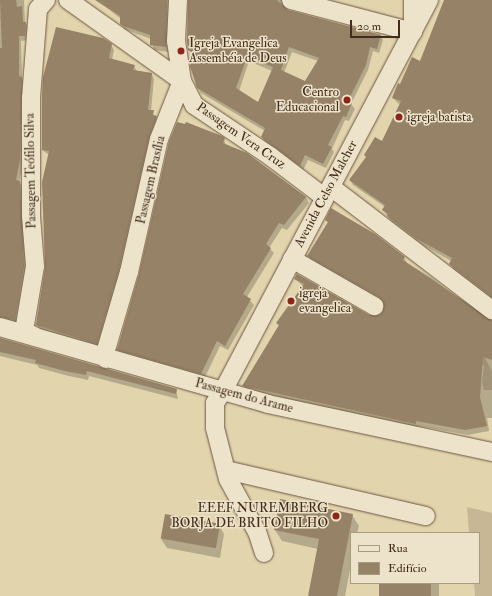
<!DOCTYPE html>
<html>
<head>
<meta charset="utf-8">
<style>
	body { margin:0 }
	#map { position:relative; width:492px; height:596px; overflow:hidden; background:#e2d4ad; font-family:"IM FELL Double Pica",serif }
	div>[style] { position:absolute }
	.green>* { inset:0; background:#c7b794 }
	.shadow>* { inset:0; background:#0003; transform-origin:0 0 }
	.building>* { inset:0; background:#968367; transform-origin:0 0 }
	.roads { filter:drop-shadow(0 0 1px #6c5640) drop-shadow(0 0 1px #6c5640) }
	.minor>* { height:18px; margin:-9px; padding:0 9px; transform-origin:9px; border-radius:9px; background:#ece3ca }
	.dots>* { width:11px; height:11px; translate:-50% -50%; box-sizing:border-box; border:2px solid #ece3ca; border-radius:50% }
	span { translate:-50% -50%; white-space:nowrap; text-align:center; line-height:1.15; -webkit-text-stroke:3px #ece3ca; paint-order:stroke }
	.poi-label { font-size:13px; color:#442c1c }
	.left { translate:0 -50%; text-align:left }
	.right { translate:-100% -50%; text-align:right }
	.street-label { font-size:13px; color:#442c1c }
	.legend { position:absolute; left:350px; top:532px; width:130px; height:52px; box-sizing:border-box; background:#ece3ca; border:1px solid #a99a84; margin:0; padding:5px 7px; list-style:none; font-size:12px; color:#442c1c }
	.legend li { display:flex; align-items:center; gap:8px; height:20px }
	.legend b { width:20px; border:1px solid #a99a84 }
	.scale { position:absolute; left:350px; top:20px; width:50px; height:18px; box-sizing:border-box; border:2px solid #442c1c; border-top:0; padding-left:5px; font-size:12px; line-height:14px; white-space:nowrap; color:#442c1c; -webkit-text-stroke:3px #ece3ca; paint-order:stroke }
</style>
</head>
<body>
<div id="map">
	<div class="green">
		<i style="clip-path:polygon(484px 356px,492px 371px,492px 390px,484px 390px,482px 382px,484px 366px,478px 362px)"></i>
		<i style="clip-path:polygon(467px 507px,492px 513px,492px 596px,475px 596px,474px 583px,479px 583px,479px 533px,469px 533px)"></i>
	</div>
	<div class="shadow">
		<i style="clip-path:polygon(0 0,24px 0,25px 23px,29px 27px,28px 40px,21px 41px,22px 78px,24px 82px,23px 165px,19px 182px,23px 187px,27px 271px,18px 325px,0 322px)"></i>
		<i style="clip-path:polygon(97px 0,173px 0,169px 52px,154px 50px,151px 39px,124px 29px,121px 19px)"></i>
		<i style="clip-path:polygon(evenodd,189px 0,286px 0,283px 3px,288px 11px,381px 35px,383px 40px,379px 53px,373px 51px,368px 70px,351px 104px,355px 109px,349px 121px,345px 120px,332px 149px,334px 152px,326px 168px,308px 160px,303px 170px,265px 142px,262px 137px,265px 131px,201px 93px,198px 88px,195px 57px,189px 50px,189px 0,292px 52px,318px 61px,305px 82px,284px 73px,292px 52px,189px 0,249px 61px,272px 71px,259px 103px,239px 91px,249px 61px)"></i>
		<i style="clip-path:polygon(450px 0,492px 0,492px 299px,453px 269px,451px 261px,421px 244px,391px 221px,383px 210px,385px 207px,353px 185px,350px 180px,367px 158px,365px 155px,382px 142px,400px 105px,393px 98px,421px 62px)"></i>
		<i style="clip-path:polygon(111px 45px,114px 50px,112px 60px,134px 66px,137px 71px,151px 73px,154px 79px,151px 111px,159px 122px,121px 275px,100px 349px,40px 330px,37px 325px,46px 268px,49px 155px,42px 150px)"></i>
		<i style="clip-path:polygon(224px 139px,226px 146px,306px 197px,309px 203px,287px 230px,282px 228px,269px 248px,274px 253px,247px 297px,254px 305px,228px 350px,220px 346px,204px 379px,121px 355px,118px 350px)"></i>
		<i style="clip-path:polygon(326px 220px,404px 258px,407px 263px,432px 278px,485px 319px,492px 320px,492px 418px,487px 418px,489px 431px,468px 435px,419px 426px,418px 429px,246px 391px,244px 386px,279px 326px,277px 323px,303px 286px,295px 279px,369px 316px,379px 316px,384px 311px,383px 302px,311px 261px,309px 256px,328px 223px)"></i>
		<i style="clip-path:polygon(0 339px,176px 390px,178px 399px,89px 376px,88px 380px,69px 376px,39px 368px,37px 365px,0 356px)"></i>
		<i style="clip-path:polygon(352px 515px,359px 526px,357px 533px,351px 533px,351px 565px,345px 596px,309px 596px,318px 549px,282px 541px,275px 530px)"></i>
		<i style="clip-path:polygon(219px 525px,224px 534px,220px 558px,167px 548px,161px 539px)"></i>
		<i style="left:380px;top:583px;width:59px;height:13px"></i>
	</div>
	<div class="building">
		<i style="clip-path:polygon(0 0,16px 0,17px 7px,22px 6px,23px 22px,26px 22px,25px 36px,19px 36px,19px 76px,22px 77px,20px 160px,16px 180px,20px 181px,24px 266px,15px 320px,0 317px,0 48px,2px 48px)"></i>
		<i style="clip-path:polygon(95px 0,167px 0,166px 47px,150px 45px,150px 35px,123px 26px,120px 24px,120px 16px)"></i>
		<i style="clip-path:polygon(evenodd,188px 0,277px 0,288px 10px,381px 35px,377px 49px,370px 47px,366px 65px,348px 101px,352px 103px,346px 117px,343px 116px,328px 145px,332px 147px,323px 164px,305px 155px,300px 166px,261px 137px,265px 128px,197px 88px,190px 66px,195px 54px,188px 50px,187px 40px,188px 0,289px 47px,319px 58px,305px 81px,281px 70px,289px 47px,188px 0,247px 57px,273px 67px,258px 102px,236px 88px,247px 57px)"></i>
		<i style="clip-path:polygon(444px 0,492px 0,492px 297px,449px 264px,452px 258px,417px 239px,387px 216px,388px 214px,382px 210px,385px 205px,349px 180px,366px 157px,364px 155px,375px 137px,382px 141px,401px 101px,392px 98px,398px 83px,400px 84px,412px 57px,420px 61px)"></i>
		<i style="clip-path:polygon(56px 27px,103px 38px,112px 44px,109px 58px,135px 65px,133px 70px,152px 73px,148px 110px,154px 110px,153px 115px,157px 116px,149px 137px,119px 269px,97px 344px,36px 325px,45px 268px,42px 182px,49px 151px,42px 150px,42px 98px,43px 77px)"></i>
		<i style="clip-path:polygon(177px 122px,185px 124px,186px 122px,222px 136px,225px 138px,223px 143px,247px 153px,306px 197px,284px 225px,279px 223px,266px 244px,271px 248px,243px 294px,251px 299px,225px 346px,217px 341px,201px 374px,117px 350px,139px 274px,169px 142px)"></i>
		<i style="clip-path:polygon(331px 208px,375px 234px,405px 257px,403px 260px,492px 320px,492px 360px,483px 357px,480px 397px,487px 426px,465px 430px,416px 421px,416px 424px,242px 386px,279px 325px,276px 323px,304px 284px,294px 279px,297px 274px,369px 315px,379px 315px,383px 311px,383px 301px,379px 297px,307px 256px,328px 222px,325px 220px)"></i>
		<i style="clip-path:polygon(0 338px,177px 389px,176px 394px,87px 371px,86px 375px,65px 371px,35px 363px,36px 360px,0 352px)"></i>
		<i style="clip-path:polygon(280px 499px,353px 514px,337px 596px,308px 596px,319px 539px,274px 530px)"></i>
		<i style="left:165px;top:514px;width:56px;height:25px;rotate:10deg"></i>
		<i style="left:379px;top:583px;width:52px;height:13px"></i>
	</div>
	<div class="roads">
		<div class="minor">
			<i style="left:68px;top:0;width:140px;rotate:35.4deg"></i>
			<i style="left:182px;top:81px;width:27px;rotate:63deg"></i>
			<i style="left:194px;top:105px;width:92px;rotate:33.9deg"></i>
			<i style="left:270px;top:156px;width:68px;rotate:37.2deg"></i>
			<i style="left:291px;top:0;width:126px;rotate:14.7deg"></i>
			<i style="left:413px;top:32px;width:32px;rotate:-90deg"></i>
			<i style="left:331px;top:187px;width:203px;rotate:37.4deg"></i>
			<i style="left:292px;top:259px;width:95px;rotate:29.8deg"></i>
			<i style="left:0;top:327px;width:279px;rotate:16deg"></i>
			<i style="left:268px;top:404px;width:229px;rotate:12.1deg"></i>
			<i style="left:36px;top:337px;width:13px;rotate:-153deg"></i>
			<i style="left:24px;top:331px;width:66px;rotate:-80.4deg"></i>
			<i style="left:35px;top:266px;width:50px;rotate:-94.6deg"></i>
			<i style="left:31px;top:216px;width:118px;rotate:-90deg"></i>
			<i style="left:31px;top:98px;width:89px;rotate:-85.5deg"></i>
			<i style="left:38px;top:9px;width:12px;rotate:-48deg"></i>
			<i style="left:106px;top:359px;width:9px;rotate:-90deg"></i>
			<i style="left:106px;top:350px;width:81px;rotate:-73.6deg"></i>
			<i style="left:129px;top:272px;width:136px;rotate:-77.3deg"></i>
			<i style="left:159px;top:139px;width:62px;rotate:-68.4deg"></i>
			<i style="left:182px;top:81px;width:40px;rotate:-98.5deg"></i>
			<i style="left:176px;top:41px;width:41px;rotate:-87.2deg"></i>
			<i style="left:226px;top:470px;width:205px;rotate:13deg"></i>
			<i style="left:264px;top:553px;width:22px;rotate:-108deg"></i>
			<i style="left:257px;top:532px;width:60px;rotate:-118.7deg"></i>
			<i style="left:228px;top:479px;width:53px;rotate:-104.3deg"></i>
			<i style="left:215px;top:428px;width:25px;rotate:-90deg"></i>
			<i style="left:215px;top:403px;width:17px;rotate:-57deg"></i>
			<i style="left:224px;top:389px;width:440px;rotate:-62.2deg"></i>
		</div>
	</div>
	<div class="dots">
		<i style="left:181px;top:51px;background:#8f2418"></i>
		<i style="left:347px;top:100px;background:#8f2418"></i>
		<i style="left:399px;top:117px;background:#8f2418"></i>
		<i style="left:291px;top:301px;background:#8f2418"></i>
		<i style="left:336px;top:516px;background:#8f2418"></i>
	</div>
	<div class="poi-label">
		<span class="left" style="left:189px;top:51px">Igreja Evangelica<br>Assembéia de Deus</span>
		<span class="right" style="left:339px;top:100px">Centro<br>Educacional</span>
		<span class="left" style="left:407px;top:117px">igreja batista</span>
		<span class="left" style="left:299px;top:301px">igreja<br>evangelica</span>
		<span class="right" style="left:328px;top:516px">EEEF NUREMBERG<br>BORJA DE BRITO FILHO</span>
	</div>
	<div class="street-label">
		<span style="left:241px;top:136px;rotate:35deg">Passagem Vera Cruz</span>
		<span style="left:31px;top:171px;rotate:-91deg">Passagem Teófilo Silva</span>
		<span style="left:151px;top:180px;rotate:-77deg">Passagem Brasília</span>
		<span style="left:326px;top:194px;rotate:-62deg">Avenida Celso Malcher</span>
		<span style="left:244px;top:396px;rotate:15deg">Passagem do Arame</span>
	</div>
	<ul class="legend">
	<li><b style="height:5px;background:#ece3ca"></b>Rua</li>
	<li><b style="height:11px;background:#968367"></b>Edifício</li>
	</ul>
	<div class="scale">20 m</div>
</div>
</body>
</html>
